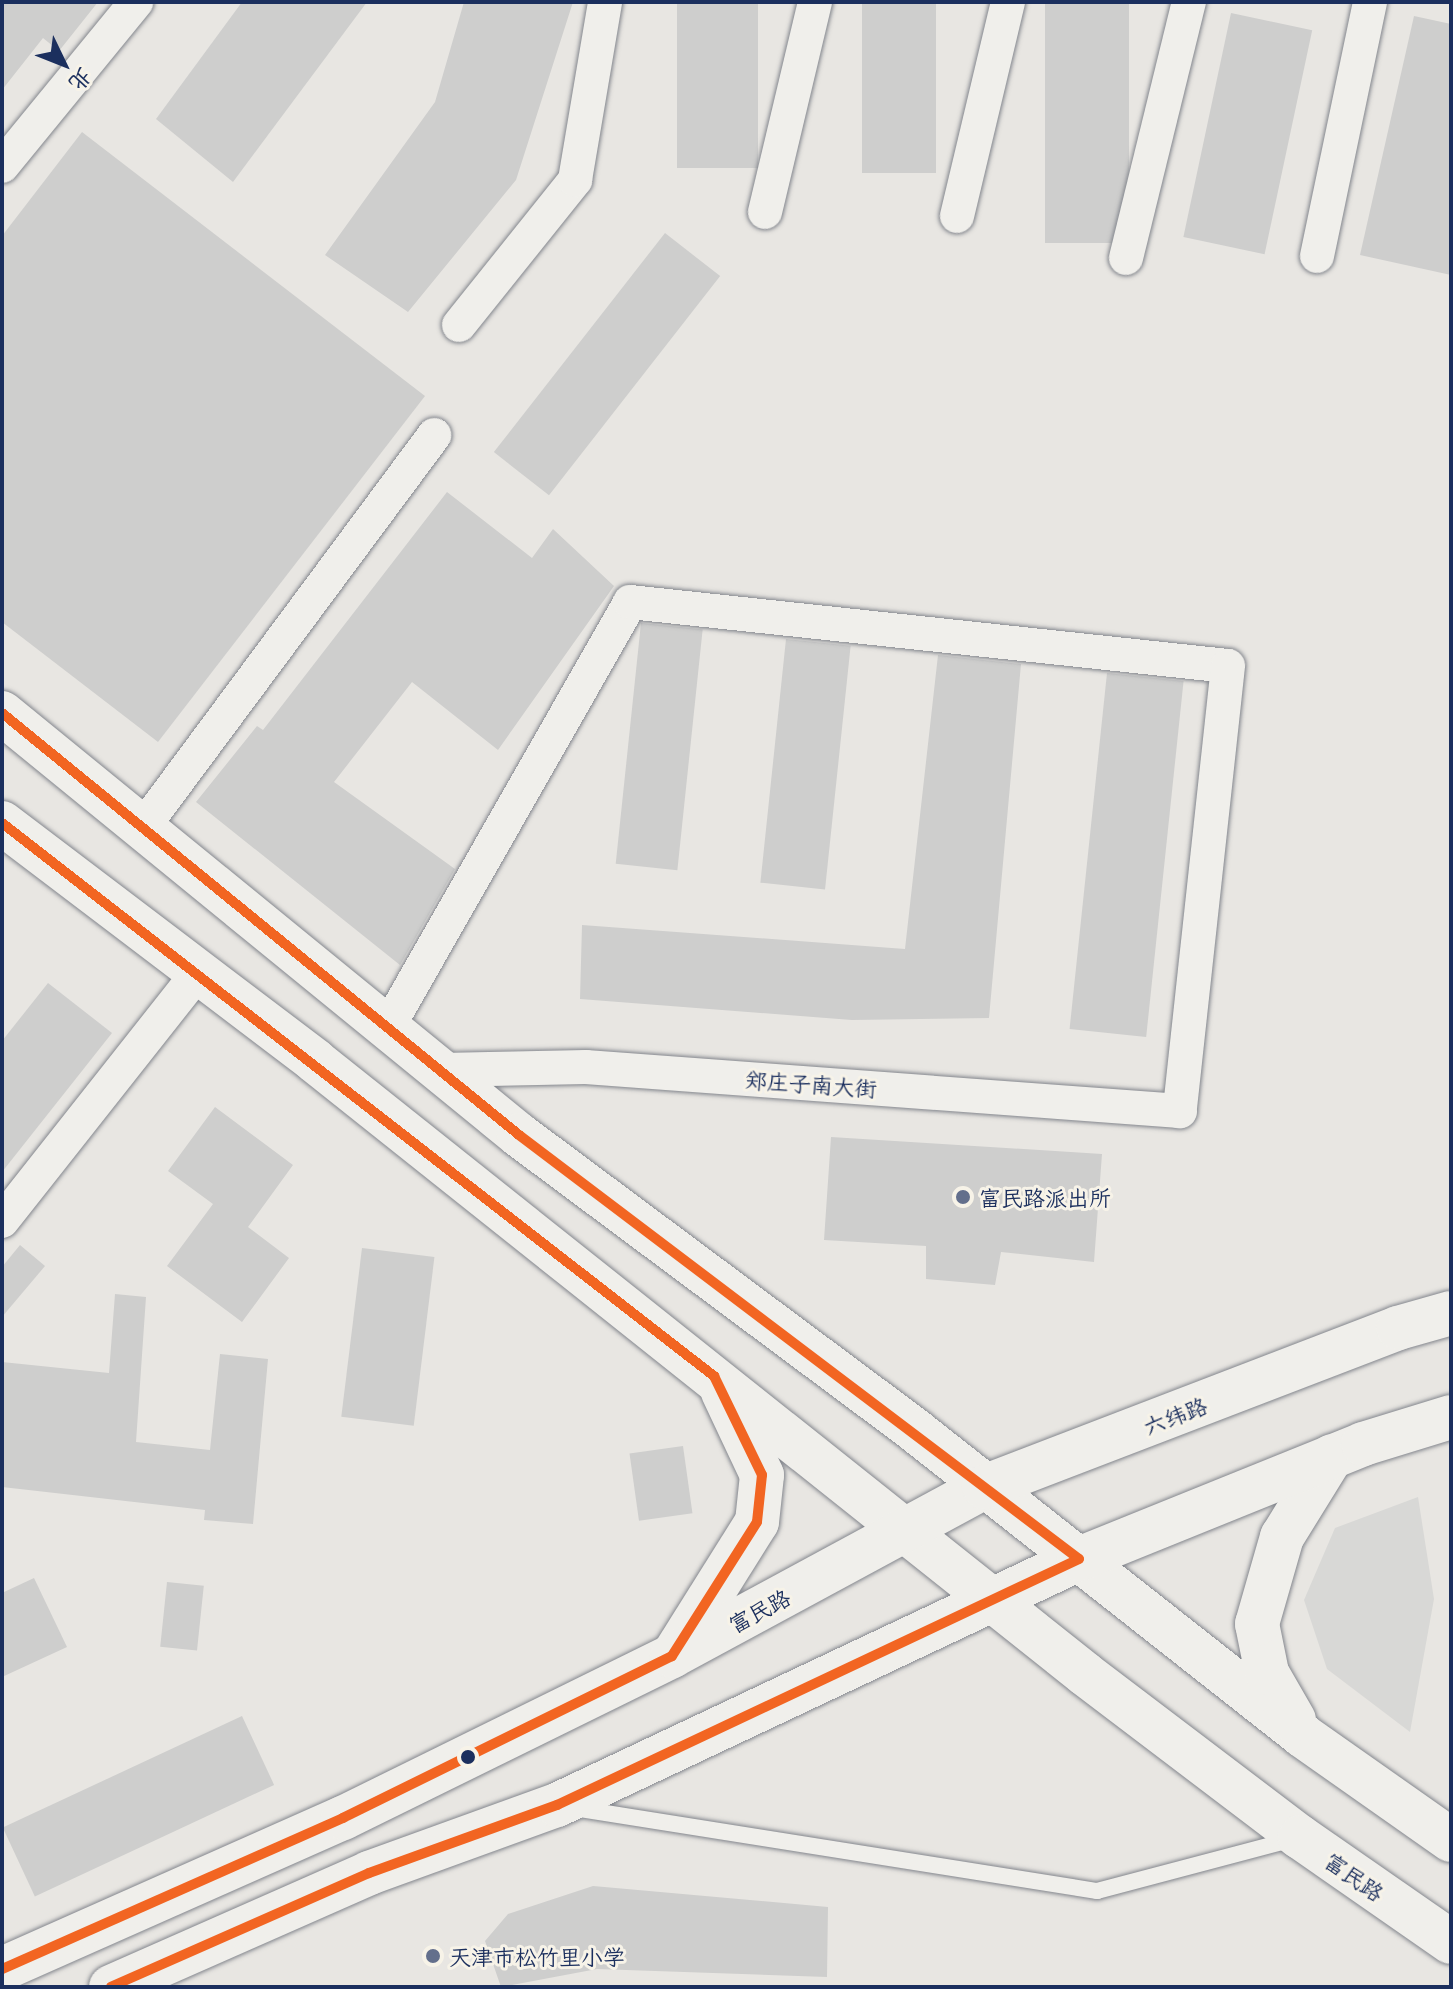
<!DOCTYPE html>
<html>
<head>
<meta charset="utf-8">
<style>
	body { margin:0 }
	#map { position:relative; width:1453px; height:1989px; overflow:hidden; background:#e8e6e2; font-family:"Playpen Sans","LXGW WenKai TC",sans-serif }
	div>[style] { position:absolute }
	.green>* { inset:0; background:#d8d8d6 }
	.building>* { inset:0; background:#cececd; transform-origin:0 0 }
	.roads { filter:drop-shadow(0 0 2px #83868d) drop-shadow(0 0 2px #83868d) }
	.lane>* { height:16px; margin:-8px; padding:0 8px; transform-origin:8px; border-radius:8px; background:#f0efeb }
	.street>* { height:34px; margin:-17px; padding:0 17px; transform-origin:17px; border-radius:17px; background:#f0efeb }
	.secondary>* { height:44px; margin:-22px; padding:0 22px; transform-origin:22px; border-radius:22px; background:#f0efeb }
	.bus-1>* { height:10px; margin:-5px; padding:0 5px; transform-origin:5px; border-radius:5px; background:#f26522 }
	.dots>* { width:22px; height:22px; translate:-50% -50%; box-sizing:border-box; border:4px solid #f7f3e8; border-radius:50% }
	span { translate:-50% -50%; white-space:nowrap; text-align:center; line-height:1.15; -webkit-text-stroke:6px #f7f3e8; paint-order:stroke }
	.street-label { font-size:22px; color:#1b2f5e }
	.poi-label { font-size:22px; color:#1b2f5e }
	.left { translate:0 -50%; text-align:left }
	.frame { position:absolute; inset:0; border:4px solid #1b2f5e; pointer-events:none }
	.north { position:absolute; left:24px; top:24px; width:80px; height:80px; -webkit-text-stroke:6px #f7f3e8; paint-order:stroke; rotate:133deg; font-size:22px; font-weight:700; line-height:32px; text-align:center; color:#1b2f5e }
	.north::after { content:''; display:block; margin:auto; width:28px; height:36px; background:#1b2f5e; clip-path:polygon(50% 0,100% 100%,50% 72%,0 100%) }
</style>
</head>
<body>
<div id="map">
	<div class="green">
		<i style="clip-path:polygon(1418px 1497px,1434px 1599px,1410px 1732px,1327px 1669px,1304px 1600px,1335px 1528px)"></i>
	</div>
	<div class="building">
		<i style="clip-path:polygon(2px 2px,98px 2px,59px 51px,43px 38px,2px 90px)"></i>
		<i style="clip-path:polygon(242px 2px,367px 2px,233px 182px,156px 119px)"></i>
		<i style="clip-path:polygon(464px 2px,573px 2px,516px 180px,408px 312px,325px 255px,435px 102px)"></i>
		<i style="left:677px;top:2px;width:81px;height:166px"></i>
		<i style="left:862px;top:2px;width:74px;height:171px"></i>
		<i style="left:1045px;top:2px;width:84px;height:241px"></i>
		<i style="left:1231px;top:13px;width:83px;height:229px;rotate:12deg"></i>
		<i style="clip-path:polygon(1414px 16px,1451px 24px,1451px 275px,1360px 255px)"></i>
		<i style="clip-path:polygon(82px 132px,425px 396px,158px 742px,2px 622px,2px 236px)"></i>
		<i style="left:665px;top:233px;width:70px;height:278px;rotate:38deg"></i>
		<i style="clip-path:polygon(447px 492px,532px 558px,553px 529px,614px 586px,498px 750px,412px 682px,334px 782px,455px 869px,400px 965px,196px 802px,257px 726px,263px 730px)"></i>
		<i style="left:641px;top:623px;width:62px;height:242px;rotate:6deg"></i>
		<i style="left:786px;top:639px;width:65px;height:245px;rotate:6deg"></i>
		<i style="clip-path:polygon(938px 655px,1021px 664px,989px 1018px,852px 1020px,580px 999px,582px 925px,905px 949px)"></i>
		<i style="left:1107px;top:673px;width:77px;height:358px;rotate:6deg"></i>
		<i style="clip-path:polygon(48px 983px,112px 1033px,2px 1172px,2px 1041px)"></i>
		<i style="clip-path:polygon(215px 1107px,293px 1165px,248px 1227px,289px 1258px,242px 1322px,167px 1266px,213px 1204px,168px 1171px)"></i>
		<i style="clip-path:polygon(831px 1137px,1102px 1154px,1094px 1262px,1001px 1252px,995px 1285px,926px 1279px,926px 1246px,824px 1240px)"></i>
		<i style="clip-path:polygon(20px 1245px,45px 1266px,2px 1317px,2px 1267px)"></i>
		<i style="left:362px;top:1248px;width:73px;height:170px;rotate:7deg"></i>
		<i style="clip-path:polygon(115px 1294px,146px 1297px,136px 1442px,210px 1450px,220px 1354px,268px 1359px,253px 1524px,204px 1520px,205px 1510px,2px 1487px,2px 1362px,109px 1373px)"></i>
		<i style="left:683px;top:1446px;width:68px;height:54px;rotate:82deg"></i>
		<i style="clip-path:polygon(34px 1578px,67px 1647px,2px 1677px,2px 1593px)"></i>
		<i style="left:167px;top:1582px;width:37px;height:65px;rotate:6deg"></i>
		<i style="left:242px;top:1716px;width:76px;height:264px;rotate:65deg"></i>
		<i style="clip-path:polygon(593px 1886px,828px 1907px,827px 1977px,597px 1969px,501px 1987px,485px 1941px,508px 1914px)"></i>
	</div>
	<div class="roads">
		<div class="lane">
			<i style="left:574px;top:1808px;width:530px;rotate:9.02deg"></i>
			<i style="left:1097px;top:1891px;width:204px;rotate:-14.8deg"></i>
		</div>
		<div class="street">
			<i style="left:2px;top:166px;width:212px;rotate:-50.7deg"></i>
			<i style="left:765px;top:212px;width:216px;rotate:-76.6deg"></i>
			<i style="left:957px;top:216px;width:220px;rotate:-76.6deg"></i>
			<i style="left:1317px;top:256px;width:259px;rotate:-78.2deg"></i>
			<i style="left:1126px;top:258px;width:264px;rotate:-76.2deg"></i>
			<i style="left:459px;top:325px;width:186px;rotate:-51.3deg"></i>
			<i style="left:575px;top:180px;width:181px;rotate:-80.4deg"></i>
			<i style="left:144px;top:826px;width:487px;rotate:-53.4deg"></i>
			<i style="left:388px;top:1027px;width:489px;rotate:-60.3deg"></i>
			<i style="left:630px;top:602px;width:601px;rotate:6.11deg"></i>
			<i style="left:1228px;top:666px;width:448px;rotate:96.2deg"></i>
			<i style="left:1180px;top:1111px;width:596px;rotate:-175.76deg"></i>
			<i style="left:586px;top:1067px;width:145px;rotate:178.8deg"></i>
			<i style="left:2px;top:1221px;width:316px;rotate:-51.7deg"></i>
		</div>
		<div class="secondary">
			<i style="left:2px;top:713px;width:667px;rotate:39.22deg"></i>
			<i style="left:519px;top:1135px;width:497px;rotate:36.7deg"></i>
			<i style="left:917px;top:1432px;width:491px;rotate:38.2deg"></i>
			<i style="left:1303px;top:1736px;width:181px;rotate:35.1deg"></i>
			<i style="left:2px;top:823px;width:393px;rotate:37.2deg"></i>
			<i style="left:315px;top:1061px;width:984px;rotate:38.52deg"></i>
			<i style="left:1085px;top:1674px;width:270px;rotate:37.2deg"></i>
			<i style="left:1300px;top:1837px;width:184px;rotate:34.8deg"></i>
			<i style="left:676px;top:1651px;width:152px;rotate:-57.9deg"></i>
			<i style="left:757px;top:1522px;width:47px;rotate:-83.9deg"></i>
			<i style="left:762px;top:1475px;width:92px;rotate:-115.2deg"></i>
			<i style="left:1294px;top:1720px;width:54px;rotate:-119.9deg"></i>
			<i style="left:1267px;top:1673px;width:50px;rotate:-101.5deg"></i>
			<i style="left:1257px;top:1624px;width:91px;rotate:-74deg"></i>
			<i style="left:1282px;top:1537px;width:95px;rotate:-58.3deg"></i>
			<i style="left:2px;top:1969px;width:373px;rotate:-23.9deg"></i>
			<i style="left:343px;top:1818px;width:367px;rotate:-26.2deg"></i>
			<i style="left:672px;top:1656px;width:355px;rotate:-28.4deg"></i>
			<i style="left:984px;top:1487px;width:443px;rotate:-21deg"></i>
			<i style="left:1398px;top:1328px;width:55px;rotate:-15.8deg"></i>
			<i style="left:111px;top:1987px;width:282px;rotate:-23.8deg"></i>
			<i style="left:369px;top:1873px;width:200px;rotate:-19.9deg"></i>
			<i style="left:557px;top:1805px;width:577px;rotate:-25.23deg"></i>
			<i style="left:1079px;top:1559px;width:306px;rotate:-22deg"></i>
			<i style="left:1363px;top:1444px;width:92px;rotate:-17.1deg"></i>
		</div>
	</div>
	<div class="bus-1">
		<i style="left:2px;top:713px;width:667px;rotate:39.22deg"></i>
		<i style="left:519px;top:1135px;width:702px;rotate:37.13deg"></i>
		<i style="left:1079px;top:1559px;width:577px;rotate:154.77deg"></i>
		<i style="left:557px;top:1805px;width:200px;rotate:160.1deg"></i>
		<i style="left:369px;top:1873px;width:282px;rotate:156.2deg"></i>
		<i style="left:2px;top:823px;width:902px;rotate:37.84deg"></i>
		<i style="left:714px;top:1376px;width:110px;rotate:64.1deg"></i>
		<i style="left:762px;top:1475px;width:47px;rotate:96.1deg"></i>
		<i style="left:757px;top:1522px;width:159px;rotate:122.4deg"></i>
		<i style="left:672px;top:1656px;width:367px;rotate:153.8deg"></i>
		<i style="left:343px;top:1818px;width:373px;rotate:156.1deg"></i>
	</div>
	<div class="dots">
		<i style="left:963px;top:1197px;background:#636f8c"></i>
		<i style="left:468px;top:1757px;background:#1b2f5e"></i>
		<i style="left:433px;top:1956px;background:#636f8c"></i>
	</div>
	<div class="street-label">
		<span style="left:811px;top:1083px;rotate:4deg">郑庄子南大街</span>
		<span style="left:1175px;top:1415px;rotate:-21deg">六纬路</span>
		<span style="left:759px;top:1610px;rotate:-28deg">富民路</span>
		<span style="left:1355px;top:1876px;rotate:35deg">富民路</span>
	</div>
	<div class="poi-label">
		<span class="left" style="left:979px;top:1197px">富民路派出所</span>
		<span class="left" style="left:449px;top:1956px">天津市松竹里小学</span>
	</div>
	<div class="frame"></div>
	<div class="north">北</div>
</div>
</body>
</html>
